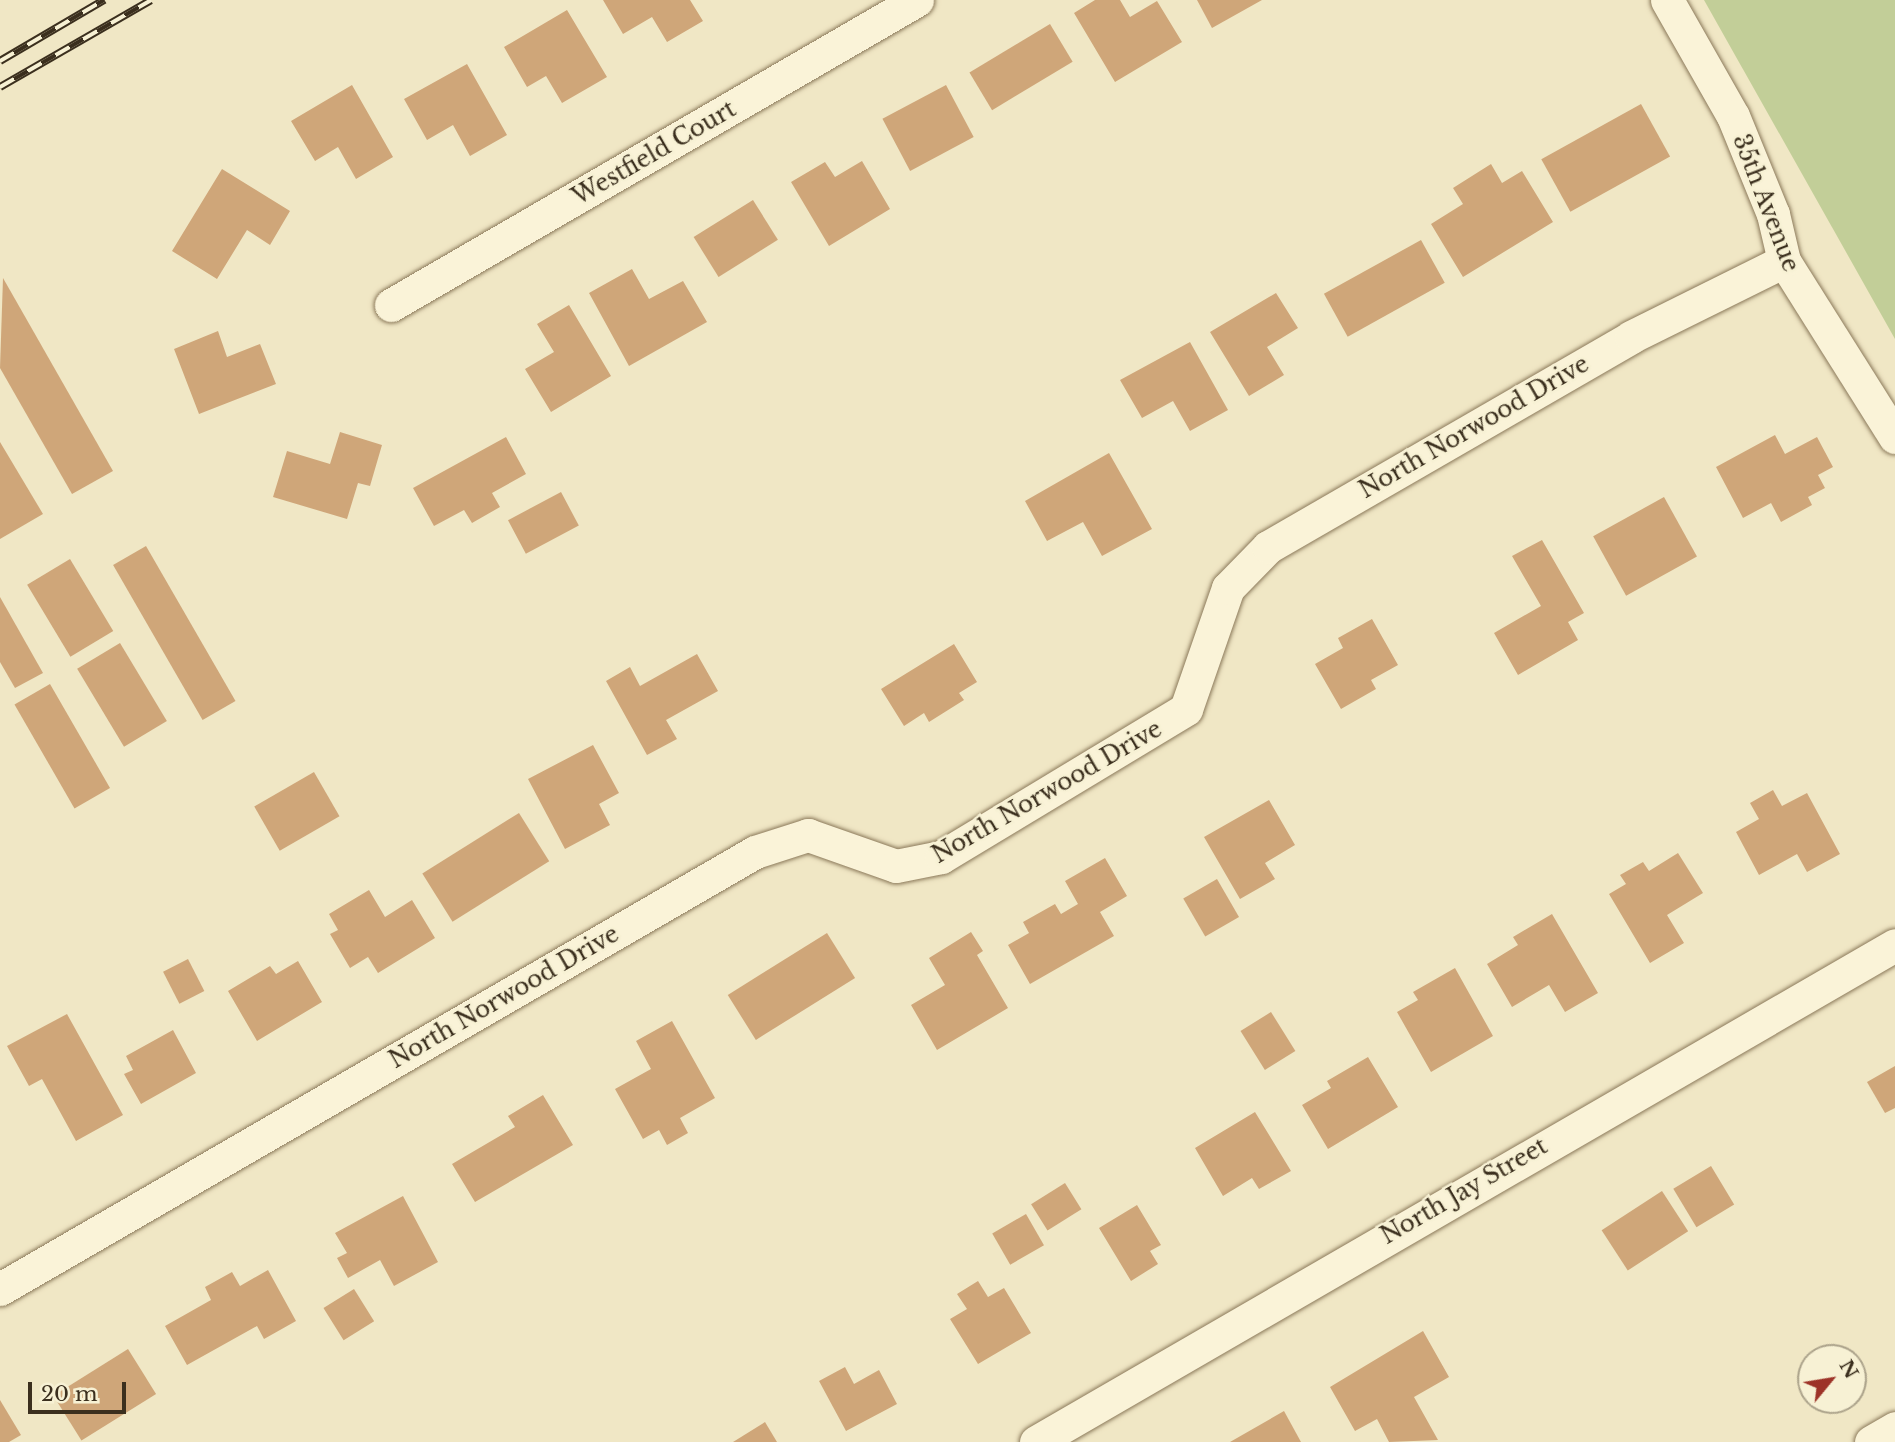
<!DOCTYPE html>
<html>
<head>
<meta charset="utf-8">
<style>
	body { margin:0 }
	#map { position:relative; width:1895px; height:1442px; overflow:hidden; background:#f0e7c5; font-family:"Libre Baskerville",serif }
	div>[style] { position:absolute }
	.green>* { inset:0; background:#c2ce98 }
	.building>* { inset:0; background:#cfa679; transform-origin:0 0 }
	.roads { filter:drop-shadow(0 0 2px #8b795a) drop-shadow(0 0 2px #8b795a) }
	.street>* { height:33px; margin:-16.5px; padding:0 16.5px; transform-origin:16.5px; border-radius:16.5px; background:#faf3d8 }
	.rail>* { height:8px; margin-top:-4px; transform-origin:0; background:repeating-linear-gradient(90deg,#f7f1d4 0 16px,#3b2f1e 0 32px); box-sizing:border-box; border-block:2px solid #3b2f1e }
	span { translate:-50% -50%; white-space:nowrap; text-align:center; line-height:1.15; -webkit-text-stroke:5px #f7f1d4; paint-order:stroke }
	.street-label { font-size:23px; color:#3b2f1e }
	.north { position:absolute; left:1797px; top:1344px; width:70px; height:70px; box-sizing:border-box; background:#f7f1d4; border:2px solid #aca38b; border-radius:50%; rotate:60deg; font-size:19px; font-weight:700; line-height:28px; text-align:center; color:#3b2f1e }
	.north::after { content:''; display:block; margin:auto; width:24px; height:32px; background:#9d3328; clip-path:polygon(50% 0,100% 100%,50% 72%,0 100%) }
	.scale { position:absolute; left:28px; top:1382px; width:98px; height:32px; box-sizing:border-box; border:4px solid #3b2f1e; border-top:0; padding-left:9px; font-size:21px; line-height:24px; white-space:nowrap; color:#3b2f1e; -webkit-text-stroke:5px #f7f1d4; paint-order:stroke }
</style>
</head>
<body>
<div id="map">
	<div class="green">
		<i style="clip-path:polygon(1704px 0,1895px 0,1895px 339px)"></i>
	</div>
	<div class="building">
		<i style="clip-path:polygon(603px 0,690px 0,703px 21px,667px 42px,652px 17px,623px 34px)"></i>
		<i style="clip-path:polygon(1095px 0,1120px 0,1130px 17px,1157px 1px,1182px 42px,1115px 82px,1074px 13px)"></i>
		<i style="clip-path:polygon(1197px 0,1262px 0,1212px 28px)"></i>
		<i style="clip-path:polygon(567px 10px,607px 77px,562px 103px,546px 76px,527px 87px,504px 47px)"></i>
		<i style="left:1050px;top:24px;width:44px;height:94px;rotate:59deg"></i>
		<i style="clip-path:polygon(467px 64px,507px 135px,470px 156px,453px 125px,427px 140px,404px 99px)"></i>
		<i style="clip-path:polygon(352px 85px,393px 157px,356px 179px,338px 147px,315px 161px,291px 121px)"></i>
		<i style="left:946px;top:85px;width:59px;height:72px;rotate:62deg"></i>
		<i style="left:1641px;top:104px;width:60px;height:114px;rotate:61deg"></i>
		<i style="clip-path:polygon(862px 161px,890px 209px,829px 246px,791px 182px,825px 162px,835px 177px)"></i>
		<i style="clip-path:polygon(1491px 164px,1502px 183px,1522px 171px,1553px 222px,1463px 277px,1431px 224px,1463px 204px,1453px 188px)"></i>
		<i style="clip-path:polygon(222px 169px,290px 211px,270px 245px,247px 230px,217px 279px,172px 251px)"></i>
		<i style="left:753px;top:200px;width:47px;height:70px;rotate:58deg"></i>
		<i style="left:1421px;top:240px;width:49px;height:111px;rotate:61deg"></i>
		<i style="clip-path:polygon(632px 269px,649px 299px,683px 281px,707px 322px,629px 366px,589px 293px)"></i>
		<i style="clip-path:polygon(3px 278px,113px 471px,72px 494px,0 368px)"></i>
		<i style="clip-path:polygon(1276px 293px,1298px 328px,1267px 347px,1284px 375px,1249px 396px,1210px 332px)"></i>
		<i style="clip-path:polygon(569px 305px,611px 376px,551px 412px,525px 369px,554px 352px,537px 324px)"></i>
		<i style="clip-path:polygon(218px 331px,227px 357px,260px 344px,276px 384px,199px 414px,174px 349px)"></i>
		<i style="clip-path:polygon(1190px 342px,1228px 410px,1190px 431px,1173px 401px,1142px 418px,1120px 380px)"></i>
		<i style="clip-path:polygon(340px 432px,382px 445px,370px 486px,358px 483px,347px 519px,273px 497px,287px 451px,330px 464px)"></i>
		<i style="clip-path:polygon(1775px 435px,1785px 454px,1817px 437px,1833px 467px,1818px 475px,1825px 488px,1808px 497px,1812px 505px,1781px 522px,1771px 503px,1743px 518px,1716px 467px)"></i>
		<i style="clip-path:polygon(506px 437px,526px 474px,492px 493px,500px 507px,472px 523px,464px 510px,434px 526px,413px 488px)"></i>
		<i style="clip-path:polygon(0 442px,43px 514px,0 539px)"></i>
		<i style="clip-path:polygon(1109px 453px,1152px 529px,1102px 556px,1083px 522px,1047px 541px,1025px 501px)"></i>
		<i style="left:561px;top:492px;width:38px;height:60px;rotate:62deg"></i>
		<i style="left:1664px;top:497px;width:68px;height:81px;rotate:61deg"></i>
		<i style="clip-path:polygon(1542px 540px,1584px 613px,1568px 622px,1578px 640px,1518px 675px,1494px 633px,1541px 606px,1512px 556px)"></i>
		<i style="left:146px;top:546px;width:179px;height:38px;rotate:60deg"></i>
		<i style="left:70px;top:559px;width:84px;height:50px;rotate:59deg"></i>
		<i style="clip-path:polygon(0 597px,43px 673px,15px 688px,0 662px)"></i>
		<i style="clip-path:polygon(1372px 619px,1398px 665px,1371px 680px,1376px 689px,1341px 709px,1315px 664px,1343px 648px,1338px 638px)"></i>
		<i style="left:120px;top:643px;width:91px;height:50px;rotate:59deg"></i>
		<i style="clip-path:polygon(954px 644px,977px 682px,959px 693px,964px 700px,929px 722px,924px 713px,904px 726px,881px 689px)"></i>
		<i style="clip-path:polygon(697px 654px,718px 691px,666px 720px,677px 739px,647px 755px,606px 681px,630px 667px,640px 686px)"></i>
		<i style="left:50px;top:684px;width:120px;height:41px;rotate:60deg"></i>
		<i style="clip-path:polygon(593px 745px,619px 793px,599px 804px,610px 825px,565px 849px,528px 779px)"></i>
		<i style="left:314px;top:772px;width:51px;height:69px;rotate:60deg"></i>
		<i style="clip-path:polygon(1773px 790px,1782px 806px,1807px 793px,1840px 854px,1807px 872px,1797px 854px,1759px 875px,1736px 832px,1759px 819px,1750px 803px)"></i>
		<i style="clip-path:polygon(1269px 800px,1295px 845px,1265px 863px,1275px 879px,1240px 899px,1204px 837px)"></i>
		<i style="left:519px;top:813px;width:57px;height:114px;rotate:58deg"></i>
		<i style="clip-path:polygon(1678px 853px,1703px 893px,1667px 915px,1684px 943px,1650px 963px,1609px 894px,1626px 884px,1620px 875px,1643px 862px,1649px 871px)"></i>
		<i style="clip-path:polygon(1105px 858px,1127px 896px,1100px 912px,1114px 936px,1030px 984px,1008px 945px,1029px 933px,1023px 922px,1055px 904px,1061px 914px,1078px 904px,1065px 881px)"></i>
		<i style="left:1217px;top:879px;width:44px;height:39px;rotate:60deg"></i>
		<i style="clip-path:polygon(369px 890px,385px 917px,412px 900px,435px 938px,378px 973px,368px 957px,350px 968px,330px 934px,338px 930px,329px 914px)"></i>
		<i style="clip-path:polygon(1552px 914px,1598px 993px,1565px 1012px,1549px 985px,1512px 1007px,1487px 964px,1518px 945px,1513px 937px)"></i>
		<i style="clip-path:polygon(971px 932px,983px 951px,977px 955px,1008px 1008px,937px 1050px,911px 1005px,945px 985px,929px 958px)"></i>
		<i style="left:827px;top:933px;width:53px;height:117px;rotate:58deg"></i>
		<i style="left:188px;top:959px;width:36px;height:28px;rotate:63deg"></i>
		<i style="clip-path:polygon(298px 961px,322px 1002px,257px 1041px,228px 991px,270px 966px,276px 974px)"></i>
		<i style="clip-path:polygon(1455px 968px,1493px 1036px,1431px 1072px,1397px 1012px,1418px 1000px,1413px 992px)"></i>
		<i style="left:1271px;top:1012px;width:46px;height:36px;rotate:58deg"></i>
		<i style="clip-path:polygon(67px 1014px,123px 1115px,76px 1141px,42px 1079px,29px 1086px,7px 1046px)"></i>
		<i style="clip-path:polygon(672px 1021px,715px 1098px,680px 1118px,688px 1133px,667px 1145px,659px 1130px,643px 1139px,615px 1089px,651px 1069px,636px 1041px)"></i>
		<i style="clip-path:polygon(173px 1030px,196px 1073px,141px 1104px,124px 1074px,133px 1070px,126px 1056px)"></i>
		<i style="clip-path:polygon(1368px 1057px,1398px 1107px,1328px 1149px,1302px 1105px,1331px 1088px,1327px 1081px)"></i>
		<i style="clip-path:polygon(1895px 1066px,1895px 1108px,1885px 1113px,1867px 1082px)"></i>
		<i style="clip-path:polygon(543px 1095px,573px 1145px,475px 1202px,452px 1164px,515px 1127px,508px 1116px)"></i>
		<i style="clip-path:polygon(1255px 1112px,1291px 1171px,1259px 1189px,1252px 1178px,1223px 1196px,1195px 1148px)"></i>
		<i style="left:1711px;top:1166px;width:45px;height:44px;rotate:59deg"></i>
		<i style="left:1065px;top:1183px;width:31px;height:40px;rotate:58deg"></i>
		<i style="left:1662px;top:1191px;width:48px;height:72px;rotate:57deg"></i>
		<i style="clip-path:polygon(403px 1196px,438px 1262px,394px 1286px,380px 1260px,348px 1278px,337px 1258px,347px 1253px,335px 1233px)"></i>
		<i style="clip-path:polygon(1137px 1205px,1161px 1245px,1150px 1251px,1158px 1264px,1131px 1281px,1099px 1228px)"></i>
		<i style="left:1026px;top:1214px;width:36px;height:39px;rotate:60deg"></i>
		<i style="clip-path:polygon(268px 1270px,296px 1321px,264px 1339px,257px 1326px,187px 1365px,165px 1326px,211px 1300px,205px 1287px,232px 1272px,240px 1286px)"></i>
		<i style="clip-path:polygon(978px 1281px,988px 1297px,1004px 1288px,1031px 1333px,978px 1364px,950px 1319px,967px 1309px,957px 1294px)"></i>
		<i style="left:354px;top:1289px;width:38px;height:36px;rotate:58deg"></i>
		<i style="clip-path:polygon(1423px 1331px,1449px 1377px,1414px 1397px,1438px 1440px,1389px 1442px,1377px 1419px,1355px 1431px,1330px 1387px)"></i>
		<i style="left:128px;top:1349px;width:53px;height:88px;rotate:58deg"></i>
		<i style="clip-path:polygon(845px 1367px,854px 1384px,879px 1370px,897px 1404px,846px 1431px,819px 1381px)"></i>
		<i style="clip-path:polygon(0 1400px,21px 1435px,9px 1442px,0 1442px)"></i>
		<i style="clip-path:polygon(1284px 1411px,1301px 1442px,1230px 1442px)"></i>
		<i style="clip-path:polygon(765px 1422px,777px 1442px,733px 1442px)"></i>
	</div>
	<div class="roads">
		<div class="street">
			<i style="left:1667px;top:0;width:133px;rotate:60.4deg"></i>
			<i style="left:1733px;top:116px;width:106px;rotate:67.8deg"></i>
			<i style="left:1773px;top:214px;width:48px;rotate:76.8deg"></i>
			<i style="left:1784px;top:261px;width:208px;rotate:57.8deg"></i>
			<i style="left:391px;top:305px;width:608px;rotate:-30.11deg"></i>
			<i style="left:0;top:1289px;width:872px;rotate:-30.06deg"></i>
			<i style="left:755px;top:852px;width:56px;rotate:-17.8deg"></i>
			<i style="left:808px;top:835px;width:93px;rotate:19.4deg"></i>
			<i style="left:896px;top:866px;width:46px;rotate:-11.3deg"></i>
			<i style="left:941px;top:857px;width:286px;rotate:-31.1deg"></i>
			<i style="left:1186px;top:709px;width:128px;rotate:-70.9deg"></i>
			<i style="left:1228px;top:588px;width:57px;rotate:-45.7deg"></i>
			<i style="left:1268px;top:547px;width:419px;rotate:-30deg"></i>
			<i style="left:1631px;top:337px;width:171px;rotate:-26.4deg"></i>
			<i style="left:1036px;top:1442px;width:992px;rotate:-30.05deg"></i>
			<i style="left:1871px;top:1442px;width:28px;rotate:-30deg"></i>
		</div>
	</div>
	<div class="rail">
		<i style="left:0;top:61px;width:121px;rotate:-30.4deg"></i>
		<i style="left:0;top:87px;width:174px;rotate:-29.9deg"></i>
	</div>
	<div class="street-label">
		<span style="left:654px;top:153px;rotate:-30deg">Westfield Court</span>
		<span style="left:1766px;top:203px;rotate:69deg">35th Avenue</span>
		<span style="left:1474px;top:427px;rotate:-30deg">North Norwood Drive</span>
		<span style="left:1047px;top:792px;rotate:-30deg">North Norwood Drive</span>
		<span style="left:504px;top:997px;rotate:-30deg">North Norwood Drive</span>
		<span style="left:1464px;top:1191px;rotate:-30deg">North Jay Street</span>
	</div>
	<div class="north">N</div>
	<div class="scale">20 m</div>
</div>
</body>
</html>
